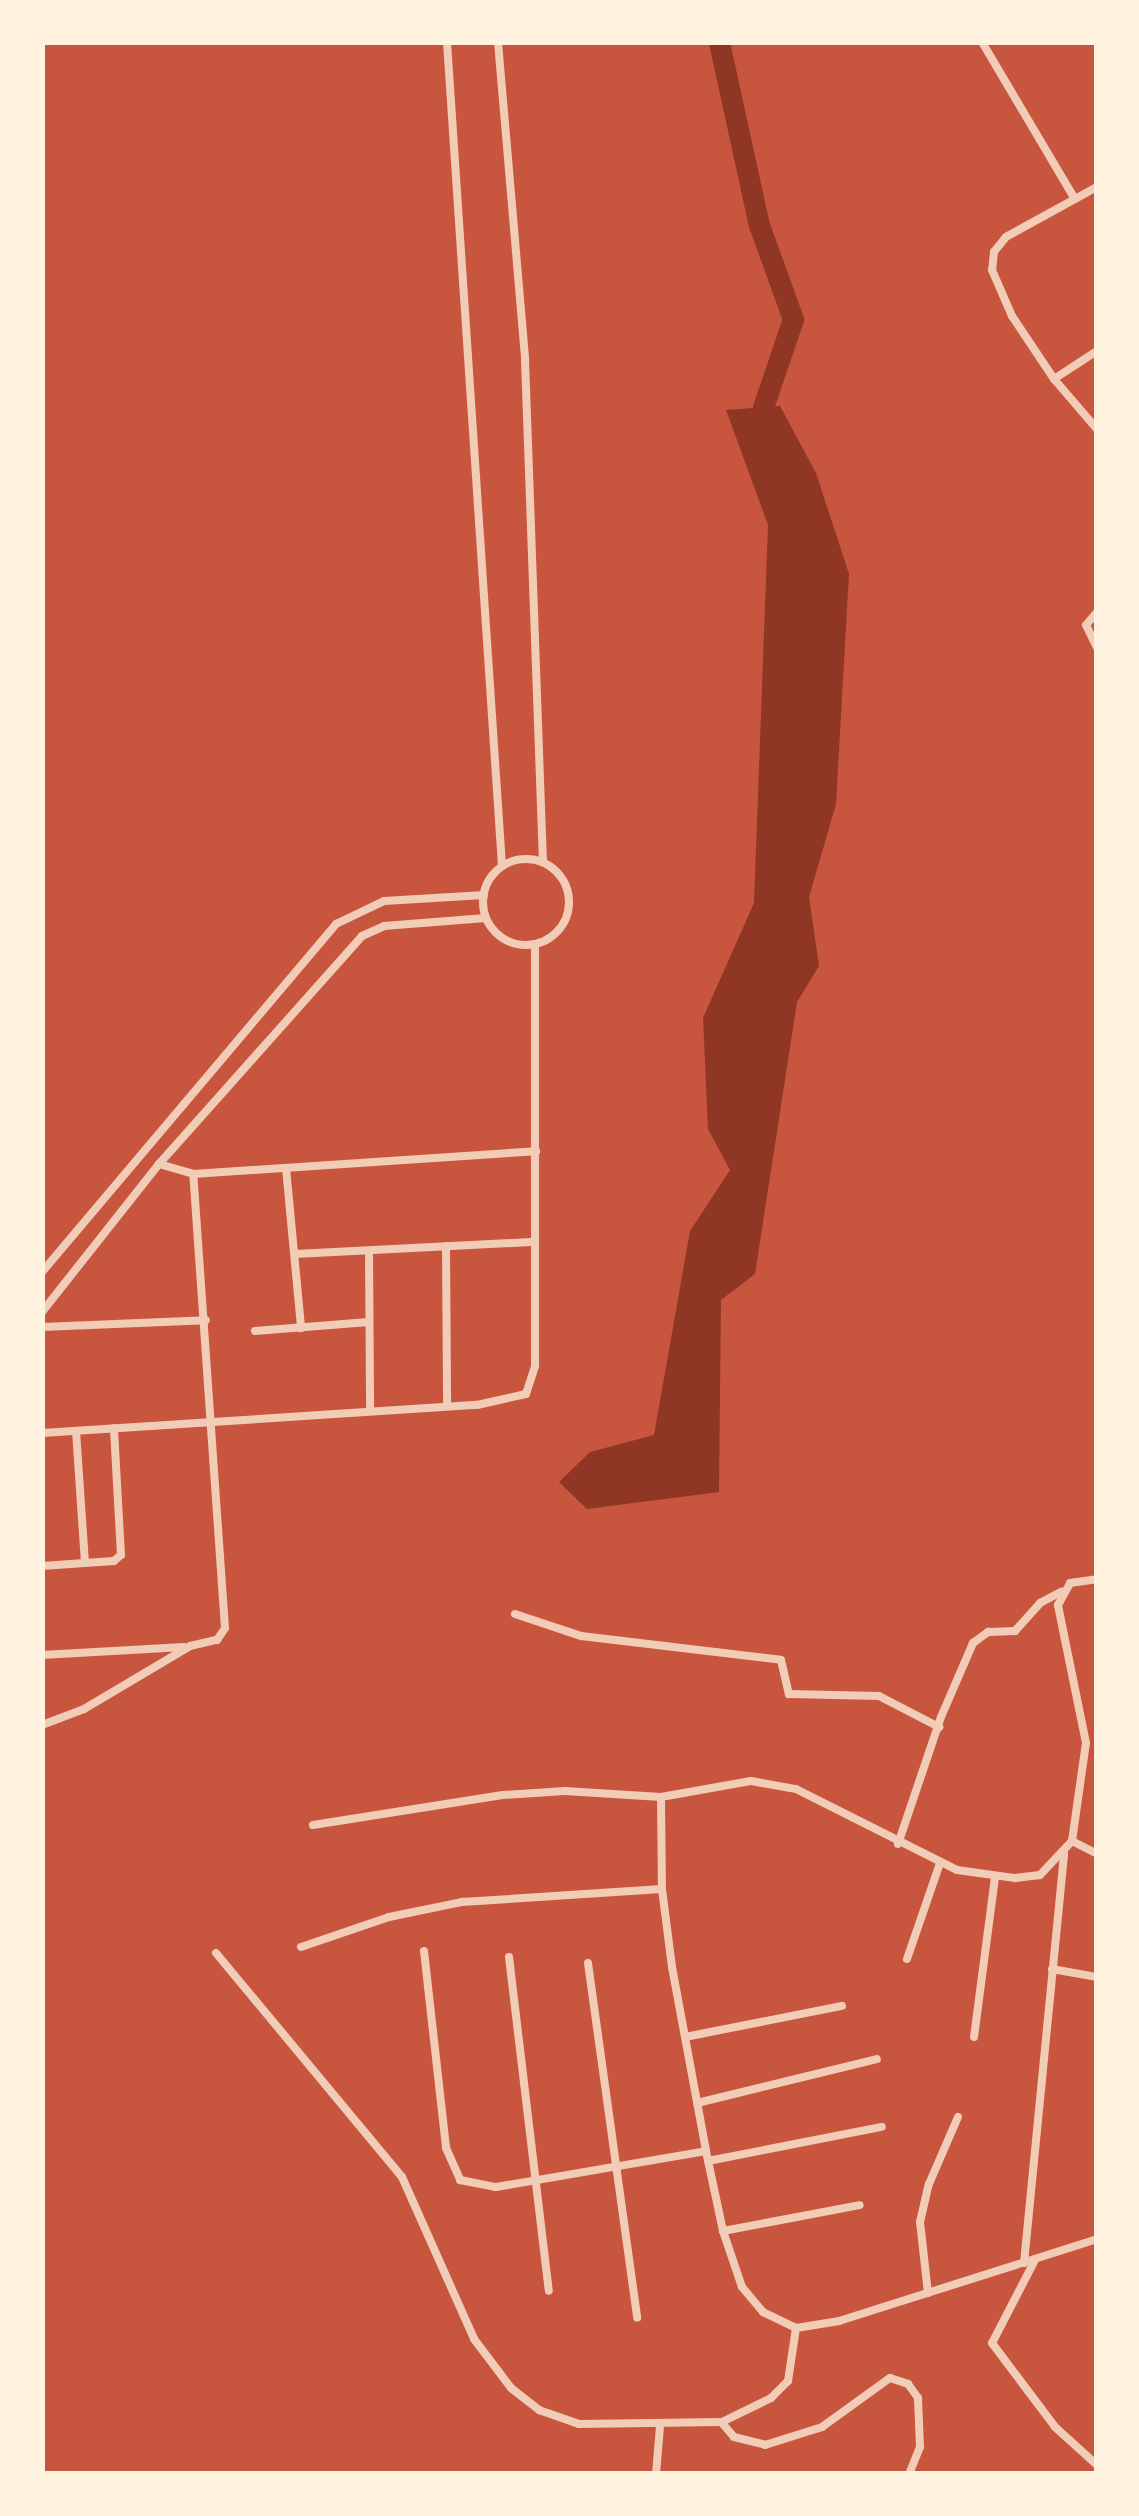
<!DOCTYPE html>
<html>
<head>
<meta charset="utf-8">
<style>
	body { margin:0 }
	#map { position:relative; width:1139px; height:2516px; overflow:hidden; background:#c8553d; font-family:"Nunito Sans",sans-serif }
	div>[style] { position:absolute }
	.water>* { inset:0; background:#8f3625 }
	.canal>* { height:21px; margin:-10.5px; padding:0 10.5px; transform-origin:10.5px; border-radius:10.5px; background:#8f3625 }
	.minor>* { height:8px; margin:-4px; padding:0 4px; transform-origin:4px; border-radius:4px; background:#f1ccb7 }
	.minor>.ring { margin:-4px; padding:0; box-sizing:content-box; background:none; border:8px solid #f1ccb7; border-radius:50% }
	span { translate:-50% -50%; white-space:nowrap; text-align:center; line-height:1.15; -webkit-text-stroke:10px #fff3e0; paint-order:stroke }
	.frame { position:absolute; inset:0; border:45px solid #fff3e0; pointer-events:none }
</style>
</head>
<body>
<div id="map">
	<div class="water">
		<i style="clip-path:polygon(780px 406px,816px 473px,849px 574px,836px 804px,809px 897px,819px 966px,797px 1002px,755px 1274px,721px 1300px,719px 1492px,587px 1509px,559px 1482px,590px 1452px,654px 1435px,690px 1231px,730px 1170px,708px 1129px,703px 1018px,754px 903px,768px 525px,726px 410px)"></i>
	</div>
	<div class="canal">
		<i style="left:719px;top:42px;width:187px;rotate:77.7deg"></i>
		<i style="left:759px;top:225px;width:100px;rotate:70.1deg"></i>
		<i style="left:793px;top:319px;width:93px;rotate:108.8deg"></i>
	</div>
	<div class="minor">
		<i style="left:447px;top:42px;width:826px;rotate:86.18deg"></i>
		<i style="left:498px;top:42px;width:319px;rotate:85.1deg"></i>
		<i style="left:525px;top:360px;width:503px;rotate:87.95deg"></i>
		<i style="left:982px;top:42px;width:182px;rotate:59.4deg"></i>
		<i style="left:1075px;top:199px;width:79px;rotate:151.2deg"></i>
		<i style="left:1006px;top:237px;width:19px;rotate:129deg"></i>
		<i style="left:994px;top:252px;width:18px;rotate:96deg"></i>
		<i style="left:992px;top:270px;width:50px;rotate:66.5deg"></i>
		<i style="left:1012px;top:316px;width:76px;rotate:56.3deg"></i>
		<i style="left:1054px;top:379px;width:66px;rotate:49.3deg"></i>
		<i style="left:1075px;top:199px;width:25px;rotate:-29deg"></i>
		<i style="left:1054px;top:379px;width:51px;rotate:-33.1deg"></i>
		<i style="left:1097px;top:612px;width:17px;rotate:130deg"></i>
		<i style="left:1086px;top:625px;width:25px;rotate:64deg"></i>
		<i class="ring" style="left:483px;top:859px;width:78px;height:78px"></i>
		<i style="left:159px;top:1164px;width:35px;rotate:16deg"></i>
		<i style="left:286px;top:1168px;width:161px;rotate:84.6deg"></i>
		<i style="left:446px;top:1246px;width:160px;rotate:89.6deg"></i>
		<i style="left:369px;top:1251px;width:160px;rotate:89.6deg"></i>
		<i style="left:295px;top:1254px;width:240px;rotate:-2.9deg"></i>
		<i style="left:42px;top:1272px;width:456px;rotate:-49.8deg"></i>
		<i style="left:336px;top:924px;width:53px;rotate:-25.6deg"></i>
		<i style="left:384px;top:901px;width:100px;rotate:-3.4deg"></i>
		<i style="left:42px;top:1312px;width:189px;rotate:-51.7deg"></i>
		<i style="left:159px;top:1164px;width:305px;rotate:-48.3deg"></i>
		<i style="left:362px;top:936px;width:24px;rotate:-24deg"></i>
		<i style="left:384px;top:926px;width:102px;rotate:-4.5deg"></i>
		<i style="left:42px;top:1327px;width:164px;rotate:-2.4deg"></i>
		<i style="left:255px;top:1331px;width:114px;rotate:-4.5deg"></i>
		<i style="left:76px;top:1431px;width:132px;rotate:86.1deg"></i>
		<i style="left:42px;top:1433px;width:436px;rotate:-3.7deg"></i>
		<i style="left:477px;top:1405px;width:50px;rotate:-12.7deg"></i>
		<i style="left:526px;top:1394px;width:29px;rotate:-72deg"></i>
		<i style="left:535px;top:1366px;width:422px;rotate:-90deg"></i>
		<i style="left:42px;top:1566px;width:72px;rotate:-4deg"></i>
		<i style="left:114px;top:1561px;width:9px;rotate:-41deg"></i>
		<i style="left:121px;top:1555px;width:127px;rotate:-93.2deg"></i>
		<i style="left:515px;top:1614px;width:70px;rotate:18.4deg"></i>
		<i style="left:581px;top:1636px;width:201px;rotate:6.8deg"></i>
		<i style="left:781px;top:1660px;width:35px;rotate:77deg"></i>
		<i style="left:789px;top:1694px;width:90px;rotate:1.3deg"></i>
		<i style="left:879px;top:1696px;width:68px;rotate:27.3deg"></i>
		<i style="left:42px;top:1655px;width:142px;rotate:-3.2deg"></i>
		<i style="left:42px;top:1725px;width:45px;rotate:-20.9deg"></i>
		<i style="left:84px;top:1709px;width:123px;rotate:-30.7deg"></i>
		<i style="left:190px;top:1646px;width:28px;rotate:-13deg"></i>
		<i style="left:217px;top:1640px;width:14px;rotate:-56deg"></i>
		<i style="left:225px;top:1628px;width:455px;rotate:-94deg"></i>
		<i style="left:193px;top:1174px;width:344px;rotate:-3.8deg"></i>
		<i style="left:661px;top:1797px;width:92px;rotate:89.4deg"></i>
		<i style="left:662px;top:1889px;width:79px;rotate:82.7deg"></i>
		<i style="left:672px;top:1967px;width:187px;rotate:79.5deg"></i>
		<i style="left:706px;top:2151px;width:82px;rotate:78deg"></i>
		<i style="left:723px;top:2231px;width:59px;rotate:71.3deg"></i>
		<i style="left:742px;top:2287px;width:33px;rotate:50deg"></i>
		<i style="left:763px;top:2312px;width:37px;rotate:26deg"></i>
		<i style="left:796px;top:2328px;width:44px;rotate:-9.2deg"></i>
		<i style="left:839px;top:2321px;width:271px;rotate:-17.6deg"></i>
		<i style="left:313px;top:1825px;width:192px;rotate:-9deg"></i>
		<i style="left:503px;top:1795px;width:62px;rotate:-3.7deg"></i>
		<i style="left:565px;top:1791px;width:96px;rotate:3.6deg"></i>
		<i style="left:661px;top:1797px;width:91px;rotate:-10.1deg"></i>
		<i style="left:751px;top:1781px;width:46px;rotate:10.1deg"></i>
		<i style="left:796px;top:1789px;width:180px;rotate:26.7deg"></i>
		<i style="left:957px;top:1870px;width:59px;rotate:7.9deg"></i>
		<i style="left:1015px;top:1878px;width:25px;rotate:-7deg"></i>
		<i style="left:1040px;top:1875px;width:47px;rotate:-46.7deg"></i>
		<i style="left:1072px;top:1841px;width:99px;rotate:-81.9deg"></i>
		<i style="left:1086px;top:1743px;width:141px;rotate:-101.5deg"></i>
		<i style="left:1058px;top:1605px;width:25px;rotate:-61deg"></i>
		<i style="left:1070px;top:1583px;width:27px;rotate:-8deg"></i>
		<i style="left:1072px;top:1841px;width:28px;rotate:27deg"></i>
		<i style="left:898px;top:1844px;width:134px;rotate:-71.3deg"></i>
		<i style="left:941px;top:1717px;width:81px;rotate:-66.6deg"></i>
		<i style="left:973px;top:1643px;width:19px;rotate:-36deg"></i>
		<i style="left:988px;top:1632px;width:27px;rotate:-2deg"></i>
		<i style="left:1015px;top:1631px;width:38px;rotate:-48deg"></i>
		<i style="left:1040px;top:1603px;width:24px;rotate:-28deg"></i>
		<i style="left:301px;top:1947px;width:93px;rotate:-18.8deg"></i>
		<i style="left:389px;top:1917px;width:75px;rotate:-11.6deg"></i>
		<i style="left:462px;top:1902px;width:200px;rotate:-3.7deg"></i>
		<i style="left:424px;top:1951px;width:198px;rotate:83.6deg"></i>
		<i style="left:446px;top:2148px;width:35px;rotate:66deg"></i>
		<i style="left:460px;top:2180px;width:37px;rotate:11deg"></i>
		<i style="left:496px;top:2187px;width:213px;rotate:-9.7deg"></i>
		<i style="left:216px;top:1953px;width:291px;rotate:50.3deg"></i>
		<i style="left:402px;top:2177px;width:177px;rotate:66deg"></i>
		<i style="left:474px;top:2339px;width:61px;rotate:52.9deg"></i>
		<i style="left:511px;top:2388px;width:36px;rotate:38deg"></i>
		<i style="left:539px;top:2410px;width:42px;rotate:19.3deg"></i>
		<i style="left:579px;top:2424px;width:143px;rotate:-0.8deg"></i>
		<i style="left:722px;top:2422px;width:55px;rotate:-26.1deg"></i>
		<i style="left:771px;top:2398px;width:24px;rotate:-45deg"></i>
		<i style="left:788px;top:2381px;width:54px;rotate:-81.4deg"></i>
		<i style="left:509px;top:1957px;width:336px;rotate:83.2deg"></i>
		<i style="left:907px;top:1959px;width:102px;rotate:-71deg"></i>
		<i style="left:588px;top:1963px;width:358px;rotate:82.1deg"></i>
		<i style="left:1052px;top:1969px;width:46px;rotate:10.1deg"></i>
		<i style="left:685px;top:2037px;width:160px;rotate:-11.2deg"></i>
		<i style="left:974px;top:2037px;width:161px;rotate:-82.5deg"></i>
		<i style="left:697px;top:2103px;width:185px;rotate:-13.7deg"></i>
		<i style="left:708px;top:2161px;width:177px;rotate:-11.1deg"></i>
		<i style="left:723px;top:2231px;width:139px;rotate:-10.7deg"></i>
		<i style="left:1034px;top:2262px;width:91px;rotate:117.4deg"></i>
		<i style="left:992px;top:2343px;width:105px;rotate:53.1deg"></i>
		<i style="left:1055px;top:2427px;width:57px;rotate:42.1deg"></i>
		<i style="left:1024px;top:2263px;width:411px;rotate:-84.4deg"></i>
		<i style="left:928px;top:2293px;width:71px;rotate:-96.4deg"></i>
		<i style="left:920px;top:2222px;width:39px;rotate:-77deg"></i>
		<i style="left:929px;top:2184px;width:73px;rotate:-66.6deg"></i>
		<i style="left:722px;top:2423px;width:18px;rotate:49deg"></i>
		<i style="left:734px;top:2437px;width:32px;rotate:14deg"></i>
		<i style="left:765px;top:2445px;width:60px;rotate:-17.5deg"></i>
		<i style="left:822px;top:2427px;width:84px;rotate:-35.8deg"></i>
		<i style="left:890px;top:2378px;width:19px;rotate:18deg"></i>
		<i style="left:908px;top:2384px;width:17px;rotate:54deg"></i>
		<i style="left:918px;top:2398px;width:49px;rotate:87.7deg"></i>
		<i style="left:920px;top:2447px;width:29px;rotate:112deg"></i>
		<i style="left:656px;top:2474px;width:48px;rotate:-85.2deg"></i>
	</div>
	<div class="frame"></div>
</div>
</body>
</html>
